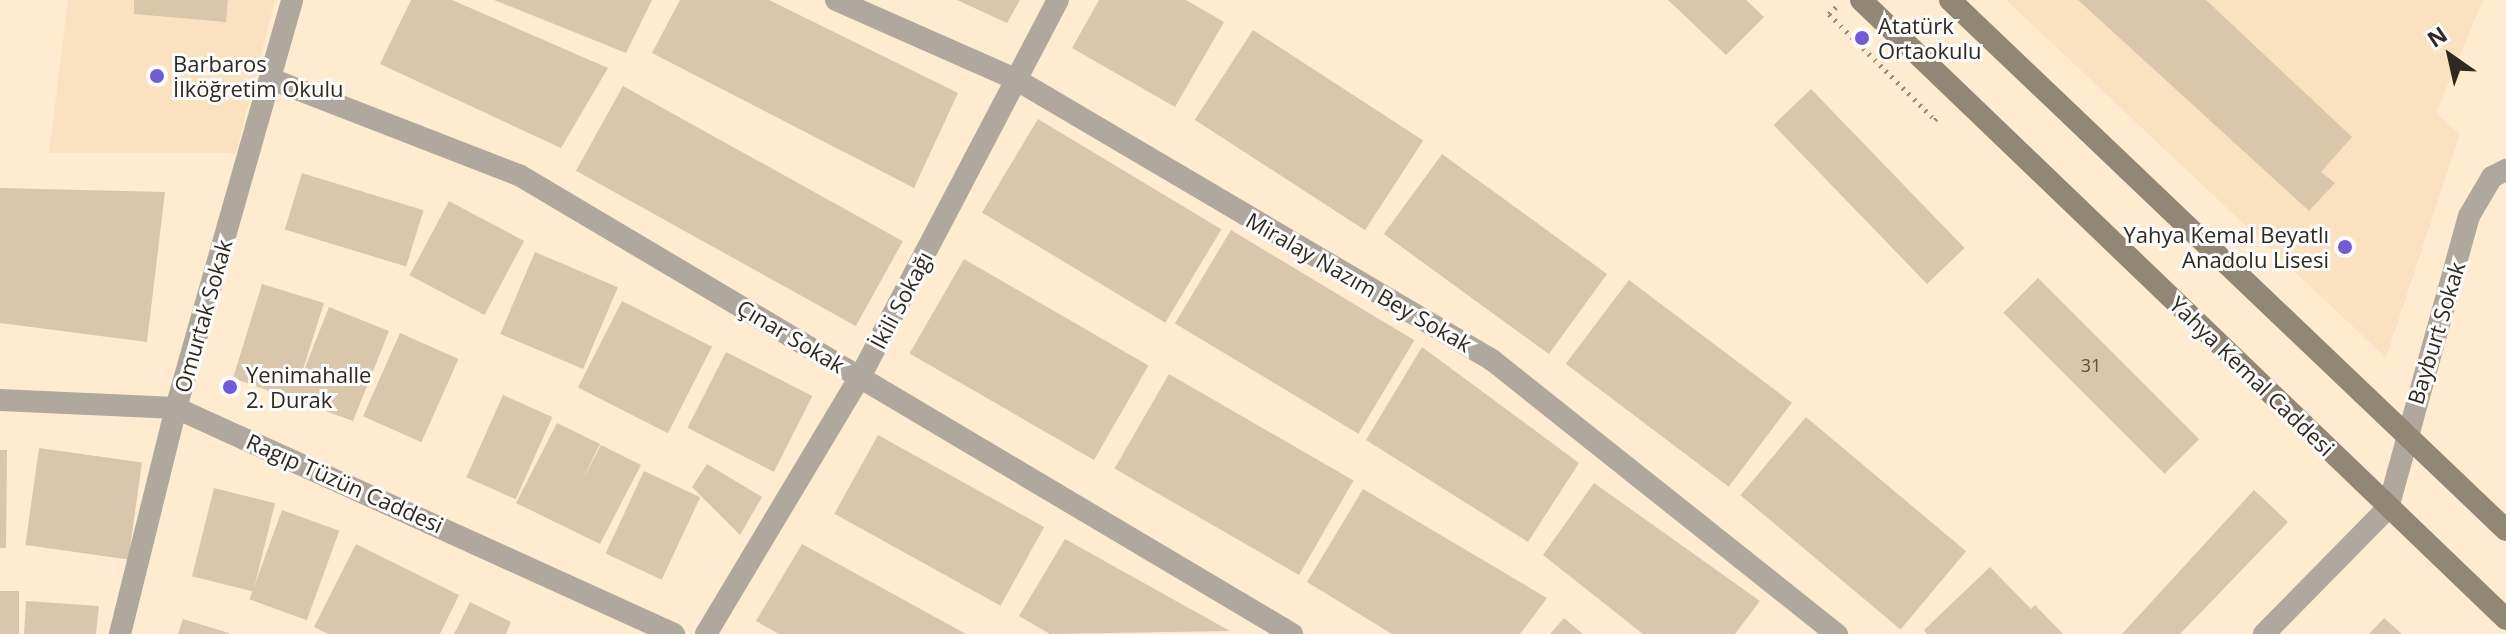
<!DOCTYPE html>
<html>
<head>
<meta charset="utf-8">
<style>
	body { margin:0 }
	#map { position:relative; width:2506px; height:634px; overflow:hidden; background:#ffecd0; font-family:"Open Sans",sans-serif }
	div>[style] { position:absolute }
	.built>* { inset:0; background:#fae2c0 }
	.building>* { inset:0; background:#d9c6ab; transform-origin:0 0 }
	.path>* { height:5px; margin-top:-2.5px; transform-origin:0; background:repeating-linear-gradient(90deg,#998c79 0 2px,transparent 0 8px) }
	.minor>* { height:22px; margin:-11px; padding:0 11px; transform-origin:11px; border-radius:11px; background:#b0a89d }
	.tertiary>* { height:22px; margin:-11px; padding:0 11px; transform-origin:11px; border-radius:11px; background:#b0a89d }
	.secondary>* { height:22px; margin:-11px; padding:0 11px; transform-origin:11px; border-radius:11px; background:#928675 }
	.dots>* { width:22px; height:22px; translate:-50% -50%; box-sizing:border-box; border:4px solid #fcfcfc; border-radius:50% }
	span { translate:-50% -50%; white-space:nowrap; text-align:center; line-height:1.15; -webkit-text-stroke:6px #fcfcfc; paint-order:stroke }
	.number-label { font-size:18px; color:#5a5042 }
	.number-label span { -webkit-text-stroke-width:0 }
	.poi-label { font-size:22px; color:#30291f }
	.left { translate:0 -50%; text-align:left }
	.right { translate:-100% -50%; text-align:right }
	.street-label { font-size:22px; color:#30291f }
	.north { position:absolute; left:2410px; top:16px; width:80px; height:80px; -webkit-text-stroke:6px #fcfcfc; paint-order:stroke; rotate:326deg; font-size:22px; font-weight:700; line-height:32px; text-align:center; color:#30291f }
	.north::after { content:''; display:block; margin:auto; width:28px; height:36px; background:#30291f; clip-path:polygon(50% 0,100% 100%,50% 72%,0 100%) }
</style>
</head>
<body>
<div id="map">
	<div class="built">
		<i style="clip-path:polygon(68px 0,275px 0,236px 153px,49px 153px)"></i>
		<i style="clip-path:polygon(2006px 0,2483px 0,2436px 113px,2460px 135px,2386px 358px)"></i>
	</div>
	<div class="building">
		<i style="clip-path:polygon(134px 0,228px 0,226px 22px,134px 14px)"></i>
		<i style="clip-path:polygon(411px 0,452px 0,608px 68px,561px 148px,380px 64px)"></i>
		<i style="clip-path:polygon(494px 0,652px 0,626px 53px)"></i>
		<i style="clip-path:polygon(680px 0,769px 0,958px 93px,914px 188px,652px 53px)"></i>
		<i style="clip-path:polygon(957px 0,1020px 0,1007px 23px)"></i>
		<i style="clip-path:polygon(1099px 0,1186px 0,1224px 22px,1175px 107px,1072px 48px)"></i>
		<i style="clip-path:polygon(1668px 0,1746px 0,1764px 17px,1726px 55px)"></i>
		<i style="clip-path:polygon(2078px 0,2206px 0,2352px 137px,2321px 172px,2335px 183px,2309px 211px)"></i>
		<i style="left:1253px;top:30px;width:203px;height:107px;rotate:33deg"></i>
		<i style="left:623px;top:86px;width:320px;height:97px;rotate:29deg"></i>
		<i style="left:1811px;top:89px;width:221px;height:52px;rotate:46deg"></i>
		<i style="left:1038px;top:119px;width:214px;height:109px;rotate:31deg"></i>
		<i style="left:1442px;top:154px;width:204px;height:99px;rotate:36deg"></i>
		<i style="left:302px;top:173px;width:127px;height:59px;rotate:17deg"></i>
		<i style="clip-path:polygon(0 188px,165px 192px,147px 342px,0 323px)"></i>
		<i style="left:449px;top:201px;width:85px;height:84px;rotate:28deg"></i>
		<i style="left:1231px;top:230px;width:214px;height:109px;rotate:31deg"></i>
		<i style="left:535px;top:252px;width:90px;height:89px;rotate:23deg"></i>
		<i style="left:964px;top:259px;width:213px;height:109px;rotate:30deg"></i>
		<i style="left:2038px;top:278px;width:228px;height:49px;rotate:45deg"></i>
		<i style="left:1629px;top:280px;width:204px;height:105px;rotate:37deg"></i>
		<i style="clip-path:polygon(262px 284px,324px 303px,297px 388px,329px 307px,389px 331px,353px 421px,233px 378px)"></i>
		<i style="left:622px;top:301px;width:101px;height:97px;rotate:27deg"></i>
		<i style="left:400px;top:333px;width:64px;height:91px;rotate:24deg"></i>
		<i style="clip-path:polygon(1422px 347px,1579px 463px,1528px 542px,1366px 440px)"></i>
		<i style="left:726px;top:352px;width:97px;height:85px;rotate:27deg"></i>
		<i style="left:1169px;top:374px;width:213px;height:109px;rotate:30deg"></i>
		<i style="left:503px;top:395px;width:54px;height:90px;rotate:24deg"></i>
		<i style="left:1806px;top:417px;width:209px;height:102px;rotate:40deg"></i>
		<i style="clip-path:polygon(557px 423px,600px 444px,581px 483px,601px 445px,641px 465px,600px 544px,516px 503px)"></i>
		<i style="left:878px;top:435px;width:190px;height:90px;rotate:29deg"></i>
		<i style="left:39px;top:448px;width:104px;height:98px;rotate:8deg"></i>
		<i style="clip-path:polygon(0 450px,7px 450px,6px 548px,0 548px)"></i>
		<i style="clip-path:polygon(707px 464px,762px 497px,740px 535px,692px 487px)"></i>
		<i style="left:644px;top:471px;width:62px;height:91px;rotate:25deg"></i>
		<i style="clip-path:polygon(1594px 483px,1760px 601px,1735px 634px,1643px 634px,1543px 555px)"></i>
		<i style="left:214px;top:488px;width:63px;height:91px;rotate:14deg"></i>
		<i style="clip-path:polygon(1363px 489px,1547px 598px,1520px 634px,1392px 634px,1307px 582px)"></i>
		<i style="clip-path:polygon(2254px 490px,2288px 522px,2180px 634px,2122px 634px)"></i>
		<i style="left:282px;top:510px;width:61px;height:95px;rotate:20deg"></i>
		<i style="clip-path:polygon(1065px 539px,1230px 631px,1050px 634px,1019px 616px)"></i>
		<i style="clip-path:polygon(356px 544px,459px 595px,440px 634px,328px 634px,314px 627px)"></i>
		<i style="clip-path:polygon(802px 544px,966px 634px,779px 634px,756px 621px)"></i>
		<i style="clip-path:polygon(1990px 567px,2031px 609px,2035px 605px,2063px 634px,1927px 634px,1924px 630px)"></i>
		<i style="left:0;top:591px;width:19px;height:43px"></i>
		<i style="clip-path:polygon(26px 601px,99px 606px,96px 634px,24px 634px)"></i>
		<i style="clip-path:polygon(470px 602px,511px 622px,506px 634px,454px 634px)"></i>
		<i style="clip-path:polygon(1564px 618px,1583px 634px,1550px 634px)"></i>
		<i style="clip-path:polygon(2384px 618px,2402px 634px,2369px 634px)"></i>
		<i style="clip-path:polygon(183px 619px,229px 633px,229px 634px,178px 634px)"></i>
	</div>
	<div class="path">
		<i style="left:1836px;top:7px;width:10px;rotate:135deg"></i>
		<i style="left:1829px;top:14px;width:150px;rotate:45deg"></i>
		<i style="left:1935px;top:120px;width:6px;rotate:-51deg"></i>
	</div>
	<div class="minor">
		<i style="left:836px;top:0;width:198px;rotate:23.8deg"></i>
		<i style="left:1017px;top:80px;width:551px;rotate:30.52deg"></i>
		<i style="left:1492px;top:360px;width:441px;rotate:38.5deg"></i>
		<i style="left:271px;top:79px;width:266px;rotate:21.2deg"></i>
		<i style="left:519px;top:175px;width:899px;rotate:30.7deg"></i>
		<i style="left:120px;top:634px;width:233px;rotate:-76.1deg"></i>
		<i style="left:176px;top:408px;width:424px;rotate:-74.1deg"></i>
		<i style="left:706px;top:634px;width:300px;rotate:-59.1deg"></i>
		<i style="left:860px;top:377px;width:426px;rotate:-62.3deg"></i>
		<i style="left:2264px;top:634px;width:177px;rotate:-45.5deg"></i>
		<i style="left:2388px;top:508px;width:303px;rotate:-74.5deg"></i>
		<i style="left:2469px;top:216px;width:45px;rotate:-59.5deg"></i>
		<i style="left:2492px;top:177px;width:16px;rotate:-27deg"></i>
	</div>
	<div class="tertiary">
		<i style="left:0;top:400px;width:176px;rotate:2.6deg"></i>
		<i style="left:176px;top:408px;width:547px;rotate:24.41deg"></i>
	</div>
	<div class="secondary">
		<i style="left:1861px;top:0;width:894px;rotate:43.82deg"></i>
		<i style="left:1950px;top:0;width:768px;rotate:43.63deg"></i>
	</div>
	<div class="dots">
		<i style="left:1862px;top:38px;background:#715cd6"></i>
		<i style="left:157px;top:76px;background:#715cd6"></i>
		<i style="left:2345px;top:247px;background:#715cd6"></i>
		<i style="left:230px;top:387px;background:#715cd6"></i>
	</div>
	<div class="number-label">
		<span style="left:2091px;top:365px">31</span>
	</div>
	<div class="poi-label">
		<span class="left" style="left:1878px;top:38px">Atatürk<br>Ortaokulu</span>
		<span class="left" style="left:173px;top:76px">Barbaros<br>İlköğretim Okulu</span>
		<span class="right" style="left:2329px;top:247px">Yahya Kemal Beyatlı<br>Anadolu Lisesi</span>
		<span class="left" style="left:246px;top:387px">Yenimahalle<br>2. Durak</span>
	</div>
	<div class="street-label">
		<span style="left:1359px;top:282px;rotate:30deg">Miralay Nazım Bey Sokak</span>
		<span style="left:901px;top:300px;rotate:-62deg">İkili Sokağı</span>
		<span style="left:203px;top:316px;rotate:-74deg">Omurtak Sokak</span>
		<span style="left:2436px;top:333px;rotate:-73deg">Bayburt Sokak</span>
		<span style="left:791px;top:336px;rotate:31deg">Çınar Sokak</span>
		<span style="left:2252px;top:376px;rotate:44deg">Yahya Kemal Caddesi</span>
		<span style="left:345px;top:483px;rotate:24deg">Ragıp Tüzün Caddesi</span>
	</div>
	<div class="north">N</div>
</div>
</body>
</html>
